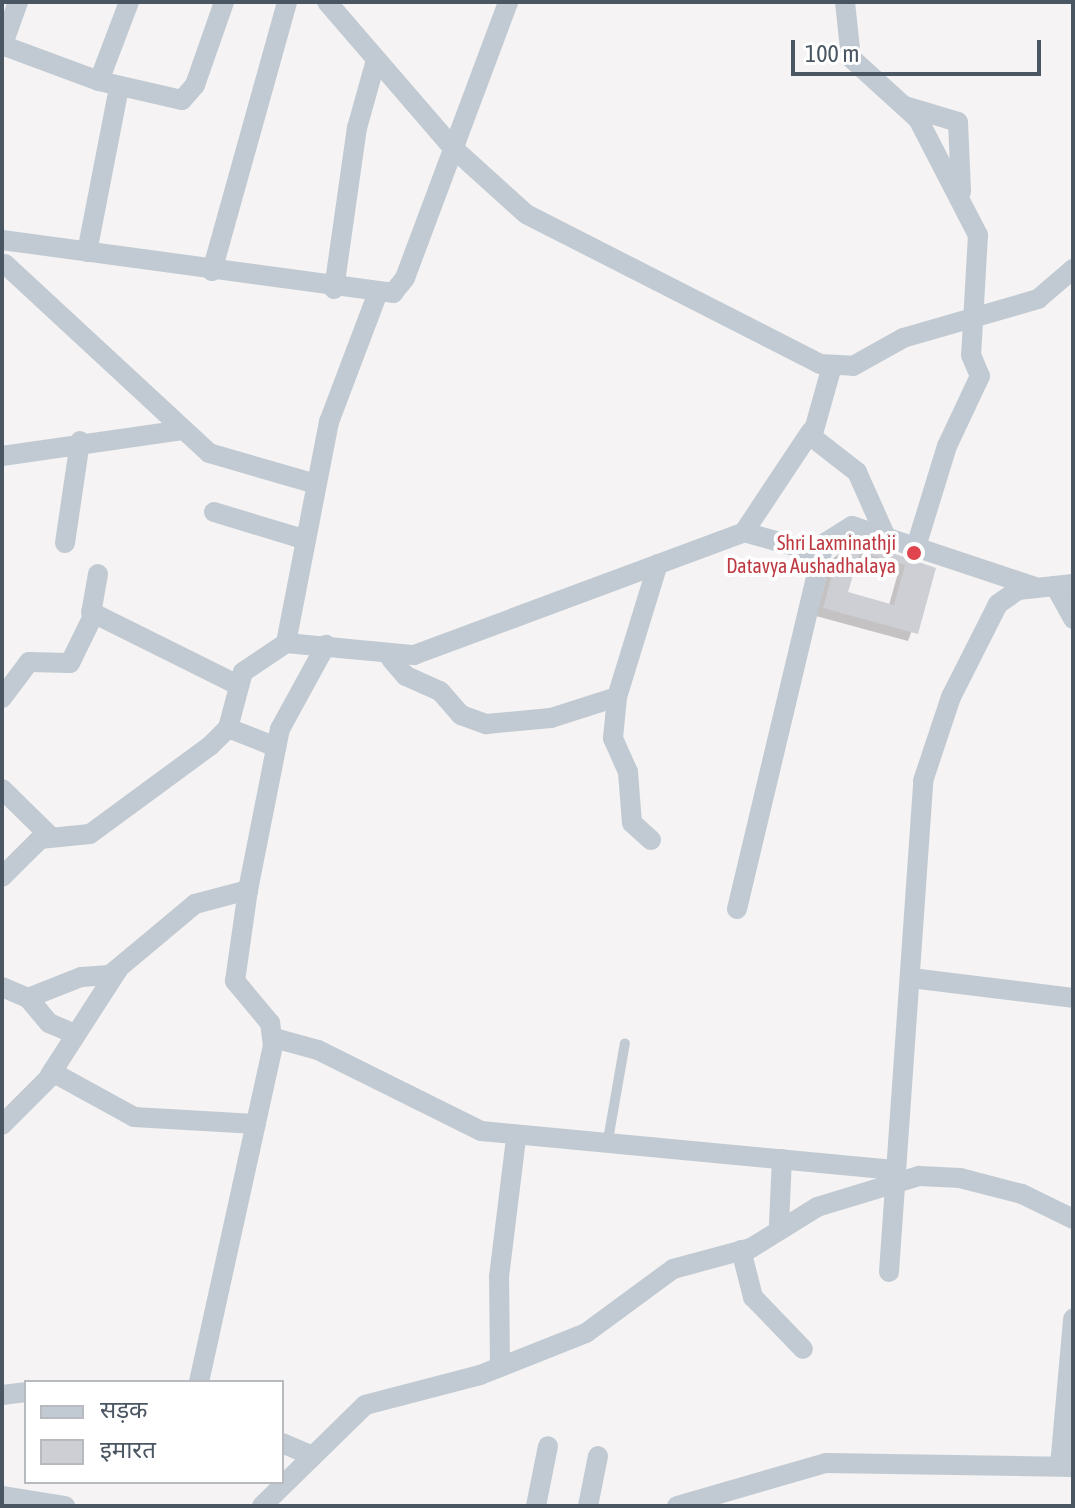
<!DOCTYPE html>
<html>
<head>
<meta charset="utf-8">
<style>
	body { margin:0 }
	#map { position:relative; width:1075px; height:1508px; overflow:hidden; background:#f5f3f3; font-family:"Asap Condensed","Noto Sans Devanagari",sans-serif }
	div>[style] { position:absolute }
	.shadow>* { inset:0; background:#0003 }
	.building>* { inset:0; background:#cdcfd5 }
	.lane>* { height:10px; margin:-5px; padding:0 5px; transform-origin:5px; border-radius:5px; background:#c1cad2 }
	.street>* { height:20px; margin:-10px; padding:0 10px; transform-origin:10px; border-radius:10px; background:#c1cad2 }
	.dots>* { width:22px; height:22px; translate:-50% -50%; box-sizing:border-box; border:4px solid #fff; border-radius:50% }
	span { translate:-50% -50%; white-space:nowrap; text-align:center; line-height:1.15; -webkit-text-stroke:8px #fff; paint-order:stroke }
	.health-label { font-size:20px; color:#be3a42 }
	.right { translate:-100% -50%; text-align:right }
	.frame { position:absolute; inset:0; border:4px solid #4a5661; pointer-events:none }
	.legend { position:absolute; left:24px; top:1380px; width:260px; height:104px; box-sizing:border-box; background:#fff; border:2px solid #b7bbc0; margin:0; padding:10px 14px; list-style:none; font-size:24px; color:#4a5661 }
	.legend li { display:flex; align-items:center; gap:16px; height:40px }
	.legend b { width:40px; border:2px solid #b7bbc0 }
	.scale { position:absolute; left:791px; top:40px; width:250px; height:36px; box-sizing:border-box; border:4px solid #4a5661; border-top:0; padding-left:10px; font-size:24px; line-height:28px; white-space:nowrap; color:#4a5661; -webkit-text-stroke:6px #fff; paint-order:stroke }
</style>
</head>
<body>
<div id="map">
	<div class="shadow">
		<i style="clip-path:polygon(evenodd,854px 542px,934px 569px,908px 641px,816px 616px,831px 560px,854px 542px,855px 560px,898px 573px,889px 605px,846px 593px,855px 560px)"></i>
	</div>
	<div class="building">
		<i style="clip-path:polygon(evenodd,854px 540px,936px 568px,918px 634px,823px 608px,839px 550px,854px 540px,860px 552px,905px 565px,894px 605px,848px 592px,860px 552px)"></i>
	</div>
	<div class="lane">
		<i style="left:608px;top:1140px;width:98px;rotate:-80.1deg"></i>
	</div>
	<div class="street">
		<i style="left:327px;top:2px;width:193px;rotate:49.2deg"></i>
		<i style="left:453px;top:148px;width:98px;rotate:42.1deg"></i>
		<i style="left:526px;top:214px;width:330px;rotate:27deg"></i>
		<i style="left:820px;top:364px;width:33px;rotate:3deg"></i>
		<i style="left:853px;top:366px;width:57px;rotate:-29.2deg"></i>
		<i style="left:903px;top:338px;width:141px;rotate:-16.1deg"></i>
		<i style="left:1038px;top:299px;width:46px;rotate:-40.6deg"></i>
		<i style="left:845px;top:2px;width:56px;rotate:83.9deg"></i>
		<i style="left:851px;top:58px;width:91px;rotate:42.3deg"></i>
		<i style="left:918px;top:119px;width:131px;rotate:62.7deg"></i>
		<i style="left:978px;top:235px;width:120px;rotate:93.3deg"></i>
		<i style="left:971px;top:355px;width:23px;rotate:67deg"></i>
		<i style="left:980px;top:376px;width:77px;rotate:115.2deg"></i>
		<i style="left:947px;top:446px;width:106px;rotate:107.1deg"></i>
		<i style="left:2px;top:45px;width:103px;rotate:20.4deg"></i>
		<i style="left:99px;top:81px;width:85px;rotate:12.9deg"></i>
		<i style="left:182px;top:100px;width:20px;rotate:-49deg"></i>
		<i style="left:195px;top:85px;width:88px;rotate:-70.7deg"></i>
		<i style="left:2px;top:47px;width:48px;rotate:-70.4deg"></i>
		<i style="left:99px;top:81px;width:85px;rotate:-69.2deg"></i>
		<i style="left:905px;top:106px;width:55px;rotate:16.8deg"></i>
		<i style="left:958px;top:122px;width:70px;rotate:87.5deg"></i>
		<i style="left:2px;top:240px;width:395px;rotate:7.7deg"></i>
		<i style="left:393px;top:293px;width:19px;rotate:-51deg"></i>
		<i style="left:405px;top:278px;width:295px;rotate:-69.5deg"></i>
		<i style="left:87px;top:252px;width:168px;rotate:-79deg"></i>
		<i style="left:5px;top:264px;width:278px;rotate:42.8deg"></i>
		<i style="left:209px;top:453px;width:111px;rotate:16.2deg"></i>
		<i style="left:212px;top:271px;width:279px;rotate:-74.4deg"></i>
		<i style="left:334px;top:289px;width:163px;rotate:-81.9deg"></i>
		<i style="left:357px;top:128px;width:71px;rotate:-74.4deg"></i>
		<i style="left:832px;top:366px;width:74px;rotate:105.7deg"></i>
		<i style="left:812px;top:437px;width:57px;rotate:37.9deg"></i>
		<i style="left:857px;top:472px;width:71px;rotate:66deg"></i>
		<i style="left:2px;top:456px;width:182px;rotate:-8.2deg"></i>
		<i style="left:214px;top:512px;width:96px;rotate:16.9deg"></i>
		<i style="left:744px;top:532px;width:121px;rotate:-56.4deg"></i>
		<i style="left:65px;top:543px;width:103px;rotate:-81.6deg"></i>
		<i style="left:98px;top:574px;width:39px;rotate:100deg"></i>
		<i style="left:91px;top:612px;width:164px;rotate:26.4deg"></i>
		<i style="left:1055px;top:586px;width:38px;rotate:61deg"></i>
		<i style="left:286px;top:643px;width:225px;rotate:-79deg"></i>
		<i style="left:329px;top:422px;width:136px;rotate:-69.3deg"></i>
		<i style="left:391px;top:659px;width:23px;rotate:49deg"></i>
		<i style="left:406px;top:676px;width:37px;rotate:24deg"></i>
		<i style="left:440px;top:691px;width:32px;rotate:49deg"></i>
		<i style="left:461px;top:715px;width:27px;rotate:20deg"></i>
		<i style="left:486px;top:724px;width:65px;rotate:-5.3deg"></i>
		<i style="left:551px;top:718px;width:69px;rotate:-17.7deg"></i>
		<i style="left:2px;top:698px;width:45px;rotate:-53.1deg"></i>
		<i style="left:29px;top:662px;width:41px;rotate:1.4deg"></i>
		<i style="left:70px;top:663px;width:55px;rotate:-63.9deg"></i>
		<i style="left:228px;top:728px;width:52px;rotate:21.6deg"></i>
		<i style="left:2px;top:789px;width:66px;rotate:44.4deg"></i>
		<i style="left:651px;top:840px;width:25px;rotate:-138deg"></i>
		<i style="left:632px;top:823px;width:51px;rotate:-94.5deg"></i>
		<i style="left:628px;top:772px;width:37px;rotate:-114deg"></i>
		<i style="left:613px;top:738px;width:41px;rotate:-84.4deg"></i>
		<i style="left:617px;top:697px;width:139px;rotate:-72.9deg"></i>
		<i style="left:2px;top:877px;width:54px;rotate:-45deg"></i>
		<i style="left:40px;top:839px;width:50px;rotate:-5.7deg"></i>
		<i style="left:90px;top:834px;width:149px;rotate:-36.3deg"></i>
		<i style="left:210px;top:746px;width:25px;rotate:-45deg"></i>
		<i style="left:228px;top:728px;width:58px;rotate:-75deg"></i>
		<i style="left:243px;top:672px;width:52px;rotate:-34deg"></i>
		<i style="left:286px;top:643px;width:129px;rotate:5.4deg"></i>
		<i style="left:414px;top:655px;width:352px;rotate:-20.4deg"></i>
		<i style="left:744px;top:532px;width:71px;rotate:15.6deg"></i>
		<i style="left:812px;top:551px;width:47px;rotate:-32deg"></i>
		<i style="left:852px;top:526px;width:193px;rotate:18.4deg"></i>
		<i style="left:737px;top:909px;width:375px;rotate:-76.6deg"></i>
		<i style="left:911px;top:978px;width:163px;rotate:7deg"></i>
		<i style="left:2px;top:987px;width:28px;rotate:23deg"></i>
		<i style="left:28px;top:998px;width:57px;rotate:-21.6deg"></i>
		<i style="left:81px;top:977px;width:29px;rotate:-4deg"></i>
		<i style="left:110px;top:975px;width:111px;rotate:-39.9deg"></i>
		<i style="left:195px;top:904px;width:55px;rotate:-14.8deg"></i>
		<i style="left:28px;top:998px;width:33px;rotate:50deg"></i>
		<i style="left:49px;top:1023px;width:28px;rotate:23deg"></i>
		<i style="left:274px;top:1038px;width:46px;rotate:15.3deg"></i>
		<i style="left:318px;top:1050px;width:182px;rotate:26.4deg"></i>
		<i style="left:481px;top:1131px;width:415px;rotate:5.4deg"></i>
		<i style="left:50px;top:1075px;width:127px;rotate:-57.2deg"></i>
		<i style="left:2px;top:1125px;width:74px;rotate:-45deg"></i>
		<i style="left:54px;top:1073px;width:91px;rotate:28.8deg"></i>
		<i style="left:134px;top:1117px;width:122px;rotate:3.3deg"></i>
		<i style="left:779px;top:1224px;width:65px;rotate:-87.4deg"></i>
		<i style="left:741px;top:1250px;width:49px;rotate:75.7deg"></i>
		<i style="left:753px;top:1297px;width:72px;rotate:46.1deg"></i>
		<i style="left:889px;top:1272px;width:492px;rotate:-86deg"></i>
		<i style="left:923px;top:781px;width:89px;rotate:-71.6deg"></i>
		<i style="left:951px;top:697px;width:104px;rotate:-63.2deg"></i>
		<i style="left:998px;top:604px;width:24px;rotate:-35deg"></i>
		<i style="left:1018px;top:590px;width:55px;rotate:-6.2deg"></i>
		<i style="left:500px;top:1367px;width:90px;rotate:-90.6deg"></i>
		<i style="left:499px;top:1277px;width:140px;rotate:-83deg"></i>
		<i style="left:199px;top:1382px;width:344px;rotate:-77.6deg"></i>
		<i style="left:273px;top:1046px;width:23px;rotate:-97deg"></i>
		<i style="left:270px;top:1023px;width:55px;rotate:-129.8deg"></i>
		<i style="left:235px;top:981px;width:92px;rotate:-81.9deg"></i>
		<i style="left:248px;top:890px;width:164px;rotate:-78.8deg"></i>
		<i style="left:280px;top:729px;width:96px;rotate:-61.3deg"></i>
		<i style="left:2px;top:1395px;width:24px;rotate:-7deg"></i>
		<i style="left:282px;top:1443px;width:30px;rotate:23deg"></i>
		<i style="left:1060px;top:1466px;width:148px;rotate:-84.9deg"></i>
		<i style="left:2px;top:1496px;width:64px;rotate:9deg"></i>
		<i style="left:262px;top:1506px;width:144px;rotate:-44.4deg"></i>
		<i style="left:365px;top:1405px;width:119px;rotate:-14.6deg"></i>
		<i style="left:480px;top:1375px;width:114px;rotate:-21.6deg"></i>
		<i style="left:586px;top:1333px;width:108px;rotate:-36.3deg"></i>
		<i style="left:673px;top:1269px;width:81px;rotate:-15.1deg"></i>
		<i style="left:751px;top:1248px;width:78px;rotate:-31.8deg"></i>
		<i style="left:817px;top:1207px;width:107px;rotate:-16.9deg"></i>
		<i style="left:919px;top:1176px;width:41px;rotate:2.8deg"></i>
		<i style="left:960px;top:1178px;width:64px;rotate:14.5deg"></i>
		<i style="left:1022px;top:1194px;width:57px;rotate:26.1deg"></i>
		<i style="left:536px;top:1506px;width:61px;rotate:-78.7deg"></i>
		<i style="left:588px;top:1506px;width:51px;rotate:-78.7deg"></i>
		<i style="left:677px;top:1506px;width:155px;rotate:-16.1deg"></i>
		<i style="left:826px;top:1463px;width:247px;rotate:0.9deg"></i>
	</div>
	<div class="dots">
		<i style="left:914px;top:553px;background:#e0444e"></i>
	</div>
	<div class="health-label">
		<span class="right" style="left:896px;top:554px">Shri Laxminathji<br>Datavya Aushadhalaya</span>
	</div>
	<div class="frame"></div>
	<ul class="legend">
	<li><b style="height:10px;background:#c1cad2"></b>सड़क</li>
	<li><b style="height:22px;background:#cdcfd5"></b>इमारत</li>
	</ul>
	<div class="scale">100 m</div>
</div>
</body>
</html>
